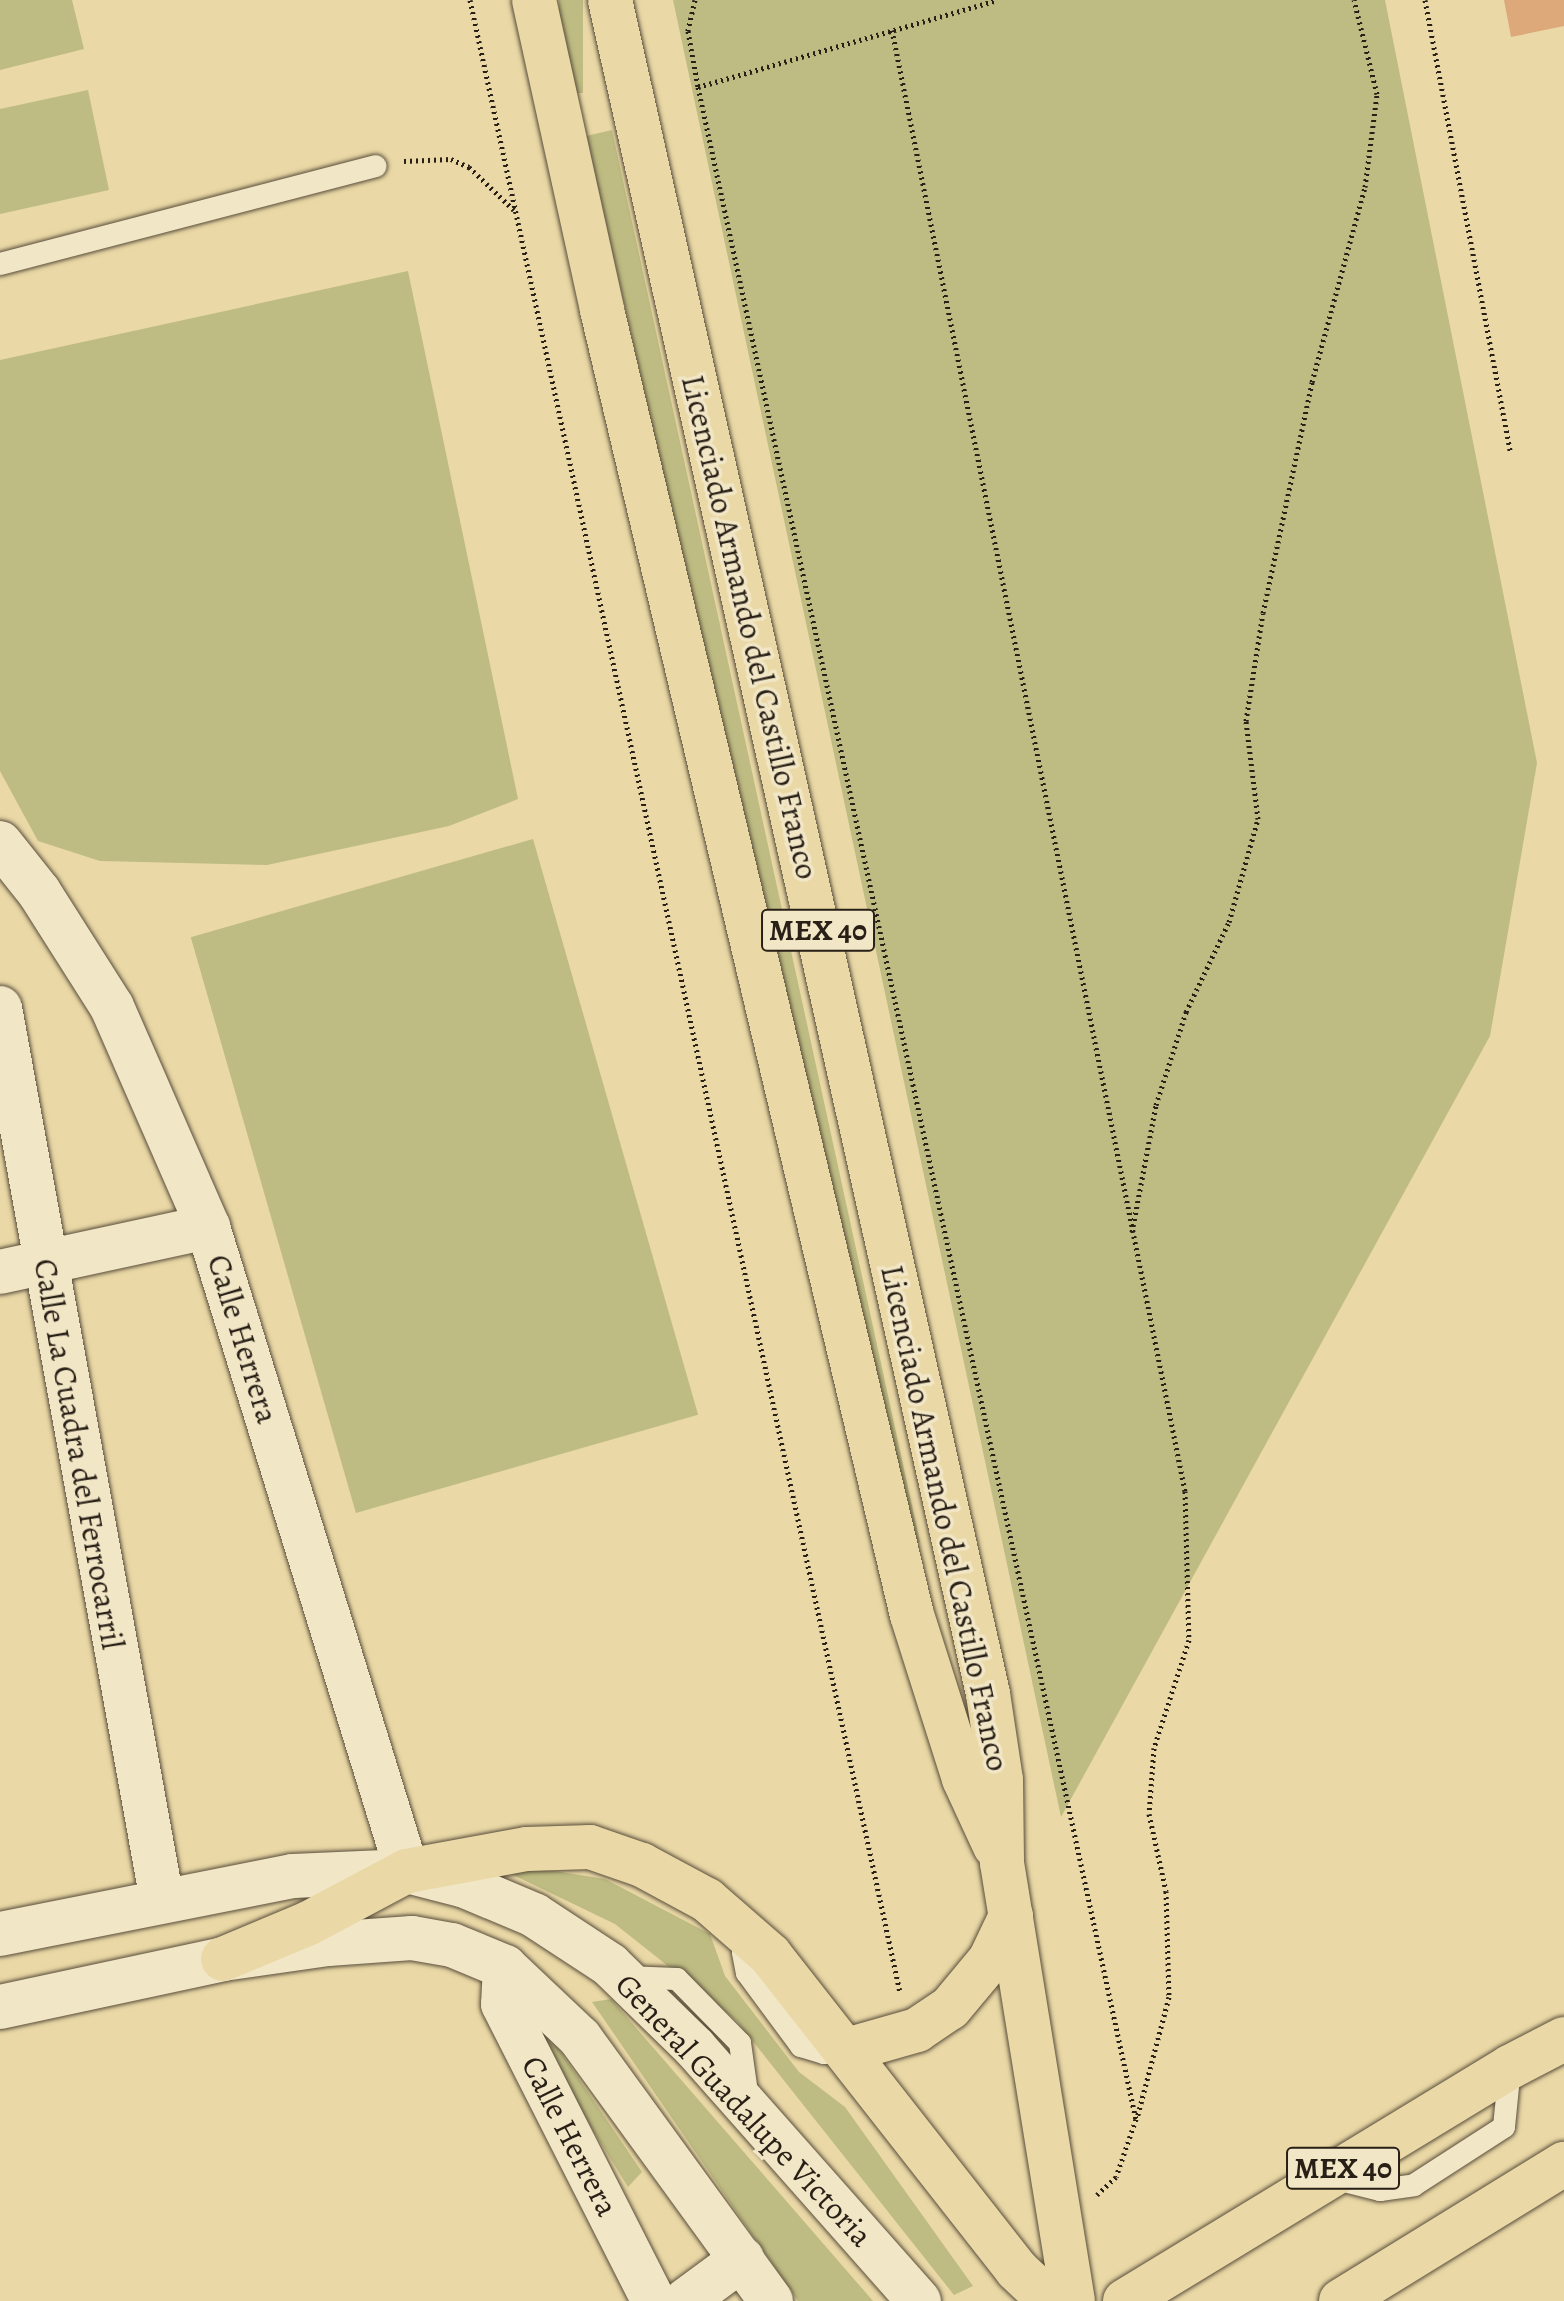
<!DOCTYPE html>
<html>
<head>
<meta charset="utf-8">
<style>
	body { margin:0 }
	#map { position:relative; width:1564px; height:2301px; overflow:hidden; background:#ead8a6; font-family:Alegreya,serif }
	div>[style] { position:absolute }
	.green>* { inset:0; background:#bebc82; transform-origin:0 0 }
	.building>* { inset:0; background:#dda97a }
	.path>* { height:5px; margin-top:-2.5px; transform-origin:0; background:repeating-linear-gradient(90deg,#281f17 0 2px,transparent 0 6px) }
	.roads { filter:drop-shadow(0 0 2px #584d3b) drop-shadow(0 0 2px #584d3b) }
	.service>* { height:22px; margin:-11px; padding:0 11px; transform-origin:11px; border-radius:11px; background:#f1e6c5 }
	.minor>* { height:44px; margin:-22px; padding:0 22px; transform-origin:22px; border-radius:22px; background:#f1e6c5 }
	.secondary>* { height:44px; margin:-22px; padding:0 22px; transform-origin:22px; border-radius:22px; background:#f1e6c5 }
	.primary>* { height:44px; margin:-22px; padding:0 22px; transform-origin:22px; border-radius:22px; background:#ead8a6 }
	span { translate:-50% -50%; white-space:nowrap; text-align:center; line-height:1.15; -webkit-text-stroke:7px #f1e6c5; paint-order:stroke }
	.shield-label span { padding:2px 6px; background:#f1e6c5; border:2px solid; border-radius:6px; -webkit-text-stroke-width:0 }
	.shield-label { font-size:30px; color:#281f17; font-weight:700 }
	.street-label { font-size:32px; color:#281f17 }
</style>
</head>
<body>
<div id="map">
	<div class="green">
		<i style="clip-path:polygon(0 0,72px 0,84px 49px,0 70px)"></i>
		<i style="left:559px;top:0;width:24px;height:93px"></i>
		<i style="clip-path:polygon(673px 0,1385px 0,1537px 763px,1490px 1036px,1061px 1817px)"></i>
		<i style="clip-path:polygon(88px 90px,109px 190px,0 214px,0 109px)"></i>
		<i style="clip-path:polygon(612px 130px,920px 1542px,907px 1546px,586px 136px)"></i>
		<i style="clip-path:polygon(408px 271px,518px 799px,449px 826px,267px 865px,100px 861px,38px 841px,0 771px,0 360px)"></i>
		<i style="left:533px;top:839px;width:599px;height:356px;rotate:74deg"></i>
		<i style="clip-path:polygon(536px 1868px,605px 1879px,710px 1934px,725px 1976px,799px 2072px,845px 2107px,973px 2286px,954px 2295px,736px 2020px,615px 1924px,507px 1872px)"></i>
		<i style="clip-path:polygon(611px 1999px,873px 2301px,798px 2301px,592px 2002px)"></i>
		<i style="clip-path:polygon(531px 2030px,558px 2048px,642px 2172px,628px 2187px)"></i>
	</div>
	<div class="building">
		<i style="clip-path:polygon(1504px 0,1564px 0,1564px 26px,1511px 37px)"></i>
	</div>
	<div class="path">
		<i style="left:470px;top:0;width:2039px;rotate:77.82deg"></i>
		<i style="left:695px;top:0;width:32px;rotate:103deg"></i>
		<i style="left:688px;top:31px;width:57px;rotate:79.9deg"></i>
		<i style="left:698px;top:87px;width:2079px;rotate:77.84deg"></i>
		<i style="left:1136px;top:2119px;width:61px;rotate:109deg"></i>
		<i style="left:1116px;top:2177px;width:26px;rotate:137deg"></i>
		<i style="left:1425px;top:0;width:461px;rotate:79.3deg"></i>
		<i style="left:892px;top:30px;width:1490px;rotate:78.66deg"></i>
		<i style="left:1185px;top:1491px;width:149px;rotate:88.5deg"></i>
		<i style="left:1189px;top:1640px;width:114px;rotate:108deg"></i>
		<i style="left:1154px;top:1748px;width:66px;rotate:94.3deg"></i>
		<i style="left:1149px;top:1814px;width:79px;rotate:77.6deg"></i>
		<i style="left:1166px;top:1891px;width:106px;rotate:88.4deg"></i>
		<i style="left:1169px;top:1997px;width:125px;rotate:104.8deg"></i>
		<i style="left:698px;top:87px;width:311px;rotate:-16.2deg"></i>
		<i style="left:404px;top:161px;width:47px;rotate:-2.4deg"></i>
		<i style="left:451px;top:159px;width:20px;rotate:24deg"></i>
		<i style="left:469px;top:167px;width:62px;rotate:43.7deg"></i>
		<i style="left:1132px;top:1232px;width:129px;rotate:-79.3deg"></i>
		<i style="left:1156px;top:1105px;width:98px;rotate:-72.1deg"></i>
		<i style="left:1186px;top:1012px;width:100px;rotate:-64.5deg"></i>
		<i style="left:1229px;top:922px;width:107px;rotate:-74.3deg"></i>
		<i style="left:1258px;top:819px;width:99px;rotate:-97deg"></i>
		<i style="left:1246px;top:721px;width:109px;rotate:-81.1deg"></i>
		<i style="left:1263px;top:613px;width:236px;rotate:-78deg"></i>
		<i style="left:1312px;top:382px;width:202px;rotate:-74.8deg"></i>
		<i style="left:1365px;top:187px;width:94px;rotate:-82.6deg"></i>
		<i style="left:1377px;top:94px;width:97px;rotate:-103.7deg"></i>
	</div>
	<div class="roads">
		<div class="service">
			<i style="left:0;top:264px;width:388px;rotate:-14.6deg"></i>
			<i style="left:750px;top:1936px;width:18px;rotate:112deg"></i>
			<i style="left:743px;top:1953px;width:20px;rotate:79deg"></i>
			<i style="left:747px;top:1973px;width:91px;rotate:53.5deg"></i>
			<i style="left:801px;top:2046px;width:24px;rotate:17deg"></i>
			<i style="left:824px;top:2053px;width:23px;rotate:-7deg"></i>
			<i style="left:624px;top:1977px;width:53px;rotate:2.2deg"></i>
			<i style="left:677px;top:1979px;width:90px;rotate:45.5deg"></i>
			<i style="left:740px;top:2043px;width:58px;rotate:82deg"></i>
			<i style="left:1329px;top:2177px;width:53px;rotate:14.3deg"></i>
			<i style="left:1380px;top:2190px;width:34px;rotate:-8deg"></i>
			<i style="left:1414px;top:2185px;width:107px;rotate:-32.8deg"></i>
			<i style="left:1504px;top:2127px;width:60px;rotate:-84.3deg"></i>
		</div>
		<div class="minor">
			<i style="left:0;top:843px;width:63px;rotate:51.5deg"></i>
			<i style="left:39px;top:892px;width:136px;rotate:57.6deg"></i>
			<i style="left:112px;top:1007px;width:240px;rotate:66.4deg"></i>
			<i style="left:208px;top:1227px;width:674px;rotate:72.83deg"></i>
			<i style="left:0;top:1008px;width:907px;rotate:79.71deg"></i>
			<i style="left:0;top:1272px;width:213px;rotate:-12.2deg"></i>
			<i style="left:505px;top:1967px;width:37px;rotate:93deg"></i>
			<i style="left:503px;top:2004px;width:333px;rotate:63.1deg"></i>
			<i style="left:685px;top:2301px;width:71px;rotate:-36.4deg"></i>
		</div>
		<div class="secondary">
			<i style="left:0;top:1934px;width:299px;rotate:-11.2deg"></i>
			<i style="left:293px;top:1876px;width:114px;rotate:-2.5deg"></i>
			<i style="left:407px;top:1871px;width:60px;rotate:14.5deg"></i>
			<i style="left:465px;top:1886px;width:75px;rotate:22.8deg"></i>
			<i style="left:534px;top:1915px;width:91px;rotate:33.3deg"></i>
			<i style="left:610px;top:1965px;width:119px;rotate:44.3deg"></i>
			<i style="left:695px;top:2048px;width:338px;rotate:48.5deg"></i>
			<i style="left:0;top:2007px;width:228px;rotate:-12.1deg"></i>
			<i style="left:223px;top:1959px;width:106px;rotate:-8.1deg"></i>
			<i style="left:328px;top:1944px;width:84px;rotate:-4.1deg"></i>
			<i style="left:412px;top:1938px;width:41px;rotate:9.9deg"></i>
			<i style="left:452px;top:1945px;width:57px;rotate:22.5deg"></i>
			<i style="left:505px;top:1967px;width:103px;rotate:43.4deg"></i>
			<i style="left:580px;top:2038px;width:325px;rotate:54deg"></i>
		</div>
		<div class="primary">
			<i style="left:534px;top:0;width:317px;rotate:77.6deg"></i>
			<i style="left:602px;top:310px;width:1341px;rotate:76.64deg"></i>
			<i style="left:912px;top:1615px;width:172px;rotate:72.4deg"></i>
			<i style="left:964px;top:1779px;width:74px;rotate:65.2deg"></i>
			<i style="left:610px;top:0;width:1736px;rotate:77.42deg"></i>
			<i style="left:988px;top:1694px;width:87px;rotate:81.4deg"></i>
			<i style="left:1001px;top:1780px;width:83px;rotate:89.3deg"></i>
			<i style="left:1002px;top:1863px;width:444px;rotate:80.8deg"></i>
			<i style="left:223px;top:1959px;width:93px;rotate:-22.7deg"></i>
			<i style="left:309px;top:1923px;width:111px;rotate:-28deg"></i>
			<i style="left:407px;top:1871px;width:122px;rotate:-10.4deg"></i>
			<i style="left:527px;top:1849px;width:63px;rotate:-1.8deg"></i>
			<i style="left:590px;top:1847px;width:55px;rotate:19.1deg"></i>
			<i style="left:642px;top:1865px;width:74px;rotate:28.3deg"></i>
			<i style="left:707px;top:1900px;width:84px;rotate:41.1deg"></i>
			<i style="left:770px;top:1955px;width:400px;rotate:51.9deg"></i>
			<i style="left:1017px;top:2270px;width:45px;rotate:43.2deg"></i>
			<i style="left:847px;top:2050px;width:73px;rotate:-15.9deg"></i>
			<i style="left:917px;top:2030px;width:40px;rotate:-34deg"></i>
			<i style="left:950px;top:2008px;width:62px;rotate:-50.2deg"></i>
			<i style="left:990px;top:1960px;width:49px;rotate:-64.5deg"></i>
			<i style="left:1125px;top:2301px;width:451px;rotate:-31.3deg"></i>
			<i style="left:1510px;top:2067px;width:61px;rotate:-27.4deg"></i>
			<i style="left:1341px;top:2301px;width:262px;rotate:-31.6deg"></i>
		</div>
	</div>
	<div class="shield-label">
		<span style="left:818px;top:930px">MEX 40</span>
		<span style="left:1343px;top:2168px">MEX 40</span>
	</div>
	<div class="street-label">
		<span style="left:750px;top:627px;rotate:77deg">Licenciado Armando del Castillo Franco</span>
		<span style="left:243px;top:1339px;rotate:73deg">Calle Herrera</span>
		<span style="left:79px;top:1454px;rotate:80deg">Calle La Cuadra del Ferrocarril</span>
		<span style="left:945px;top:1518px;rotate:78deg">Licenciado Armando del Castillo Franco</span>
		<span style="left:744px;top:2110px;rotate:47deg">General Guadalupe Victoria</span>
		<span style="left:570px;top:2136px;rotate:63deg">Calle Herrera</span>
	</div>
</div>
</body>
</html>
